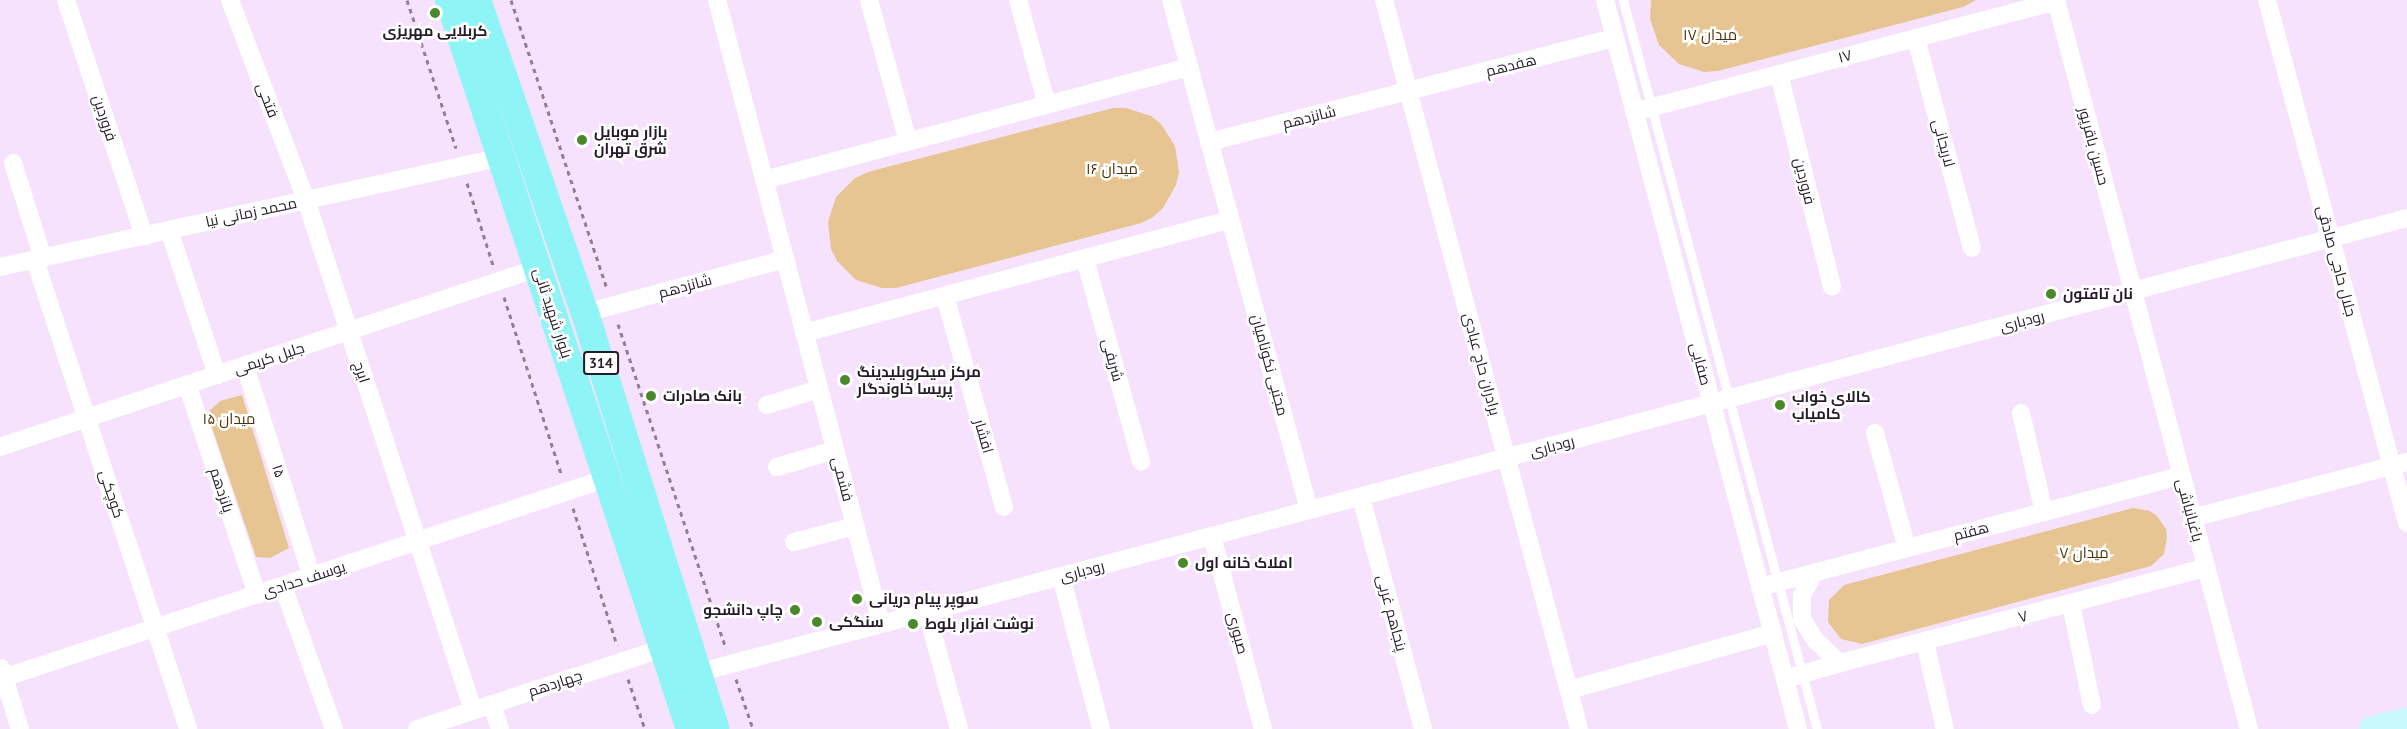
<!DOCTYPE html>
<html>
<head>
<meta charset="utf-8">
<style>
	body { margin:0 }
	#map { position:relative; width:2407px; height:729px; overflow:hidden; background:#f7e2fe; font-family:"PT Sans",Cairo,sans-serif }
	div>[style] { position:absolute }
	.green>* { inset:0; background:#e6c593 }
	.path>* { height:3px; margin-top:-1.5px; transform-origin:0; background:repeating-linear-gradient(90deg,#908095 0 4.5px,transparent 0 9px) }
	.lane>* { height:9px; margin:-4.5px; padding:0 4.5px; transform-origin:4.5px; border-radius:4.5px; background:#fff }
	.street>* { height:18px; margin:-9px; padding:0 9px; transform-origin:9px; border-radius:9px; background:#fff }
	.secondary>* { height:26px; margin:-13px; padding:0 13px; transform-origin:13px; border-radius:13px; background:#c7f9fa }
	.primary>* { height:28px; margin:-14px; padding:0 14px; transform-origin:14px; border-radius:14px; background:#8ff4f5 }
	.dots>* { width:16px; height:16px; translate:-50% -50%; box-sizing:border-box; border:3px solid #fff; border-radius:50% }
	span { translate:-50% -50%; white-space:nowrap; text-align:center; line-height:1.15; -webkit-text-stroke:5px #fff; paint-order:stroke }
	.shield-label span { padding:2px 4px; background:#fff; border:2px solid; border-radius:4px; -webkit-text-stroke-width:0 }
	.shield-label { font-size:14px; color:#241b28; font-weight:700 }
	.poi-label { font-size:15px; color:#241b28; font-weight:700 }
	.left { translate:0 -50%; text-align:left }
	.right { translate:-100% -50%; text-align:right }
	.park-label { font-size:15px; color:#4a3205 }
	.street-label { font-size:15px; color:#241b28 }
</style>
</head>
<body>
<div id="map">
	<div class="green">
		<i style="clip-path:polygon(1651px 0,1976px 0,1963px 7px,1718px 71px,1704px 72px,1679px 64px,1659px 45px,1650px 19px)"></i>
		<i style="clip-path:polygon(1113px 108px,1126px 108px,1151px 116px,1161px 124px,1175px 146px,1179px 172px,1176px 185px,1163px 208px,1153px 217px,1141px 223px,896px 288px,882px 288px,856px 280px,837px 261px,831px 249px,828px 222px,836px 197px,855px 178px,868px 172px)"></i>
		<i style="clip-path:polygon(242px 395px,289px 548px,270px 558px,256px 557px,207px 413px,220px 401px)"></i>
		<i style="clip-path:polygon(2133px 508px,2150px 511px,2157px 516px,2166px 529px,2167px 538px,2164px 554px,2151px 566px,1862px 644px,1841px 639px,1828px 622px,1829px 600px,1844px 585px)"></i>
	</div>
	<div class="path">
		<i style="left:407px;top:0;width:156px;rotate:71.7deg"></i>
		<i style="left:511px;top:0;width:305px;rotate:71.6deg"></i>
		<i style="left:467px;top:183px;width:86px;rotate:72.4deg"></i>
		<i style="left:504px;top:297px;width:185px;rotate:72.1deg"></i>
		<i style="left:618px;top:324px;width:342px;rotate:71.6deg"></i>
		<i style="left:573px;top:508px;width:144px;rotate:72.2deg"></i>
		<i style="left:628px;top:679px;width:53px;rotate:71.2deg"></i>
		<i style="left:736px;top:679px;width:53px;rotate:71.2deg"></i>
	</div>
	<div class="lane">
		<i style="left:1623px;top:0;width:754px;rotate:75.1deg"></i>
	</div>
	<div class="street">
		<i style="left:66px;top:0;width:249px;rotate:71.7deg"></i>
		<i style="left:230px;top:0;width:214px;rotate:69.2deg"></i>
		<i style="left:306px;top:200px;width:537px;rotate:71.87deg"></i>
		<i style="left:717px;top:0;width:645px;rotate:75.27deg"></i>
		<i style="left:869px;top:0;width:147px;rotate:74.6deg"></i>
		<i style="left:1018px;top:0;width:109px;rotate:74.6deg"></i>
		<i style="left:1171px;top:0;width:528px;rotate:74.86deg"></i>
		<i style="left:1384px;top:0;width:755px;rotate:75.02deg"></i>
		<i style="left:1605px;top:0;width:754px;rotate:75.17deg"></i>
		<i style="left:2056px;top:0;width:754px;rotate:75.17deg"></i>
		<i style="left:2267px;top:0;width:541px;rotate:75.01deg"></i>
		<i style="left:1916px;top:38px;width:217px;rotate:75.1deg"></i>
		<i style="left:1779px;top:74px;width:219px;rotate:76deg"></i>
		<i style="left:1634px;top:112px;width:436px;rotate:-14.7deg"></i>
		<i style="left:1209px;top:142px;width:419px;rotate:-14.4deg"></i>
		<i style="left:13px;top:163px;width:100px;rotate:72.5deg"></i>
		<i style="left:764px;top:180px;width:440px;rotate:-14.9deg"></i>
		<i style="left:169px;top:230px;width:153px;rotate:71.7deg"></i>
		<i style="left:1085px;top:259px;width:210px;rotate:74.5deg"></i>
		<i style="left:35px;top:260px;width:493px;rotate:71.9deg"></i>
		<i style="left:0;top:267px;width:515px;rotate:-12.34deg"></i>
		<i style="left:945px;top:296px;width:219px;rotate:74.4deg"></i>
		<i style="left:585px;top:313px;width:207px;rotate:-15.1deg"></i>
		<i style="left:804px;top:333px;width:441px;rotate:-14.9deg"></i>
		<i style="left:245px;top:366px;width:221px;rotate:72.4deg"></i>
		<i style="left:187px;top:384px;width:222px;rotate:71.6deg"></i>
		<i style="left:767px;top:405px;width:54px;rotate:-17.1deg"></i>
		<i style="left:2021px;top:413px;width:102px;rotate:76.9deg"></i>
		<i style="left:1875px;top:433px;width:119px;rotate:74.5deg"></i>
		<i style="left:0;top:447px;width:567px;rotate:-18.4deg"></i>
		<i style="left:777px;top:467px;width:60px;rotate:-16.3deg"></i>
		<i style="left:1361px;top:497px;width:240px;rotate:75deg"></i>
		<i style="left:2192px;top:518px;width:222px;rotate:-14.6deg"></i>
		<i style="left:1212px;top:536px;width:200px;rotate:75.2deg"></i>
		<i style="left:794px;top:542px;width:63px;rotate:-14.7deg"></i>
		<i style="left:1814px;top:573px;width:26px;rotate:118deg"></i>
		<i style="left:1802px;top:596px;width:23px;rotate:90deg"></i>
		<i style="left:1802px;top:619px;width:26px;rotate:58deg"></i>
		<i style="left:1816px;top:641px;width:33px;rotate:43deg"></i>
		<i style="left:1840px;top:663px;width:378px;rotate:-14.6deg"></i>
		<i style="left:1061px;top:576px;width:158px;rotate:75.3deg"></i>
		<i style="left:283px;top:586px;width:152px;rotate:70.4deg"></i>
		<i style="left:1760px;top:587px;width:435px;rotate:-14.8deg"></i>
		<i style="left:2071px;top:604px;width:103px;rotate:78.3deg"></i>
		<i style="left:927px;top:612px;width:121px;rotate:74.7deg"></i>
		<i style="left:1925px;top:642px;width:89px;rotate:77.1deg"></i>
		<i style="left:1px;top:668px;width:64px;rotate:72.7deg"></i>
		<i style="left:697px;top:673px;width:1769px;rotate:-14.9deg"></i>
		<i style="left:0;top:679px;width:640px;rotate:-18.29deg"></i>
		<i style="left:1785px;top:679px;width:57px;rotate:-16.2deg"></i>
		<i style="left:1569px;top:690px;width:212px;rotate:-15.6deg"></i>
		<i style="left:492px;top:704px;width:26px;rotate:72deg"></i>
		<i style="left:417px;top:729px;width:259px;rotate:-18.2deg"></i>
	</div>
	<div class="secondary">
		<i style="left:2372px;top:729px;width:36px;rotate:-14deg"></i>
	</div>
	<div class="primary">
		<i style="left:449px;top:0;width:768px;rotate:71.71deg"></i>
		<i style="left:477px;top:0;width:331px;rotate:71deg"></i>
		<i style="left:585px;top:313px;width:436px;rotate:72.6deg"></i>
	</div>
	<div class="dots">
		<i style="left:435px;top:13px;background:#49892a"></i>
		<i style="left:582px;top:140px;background:#49892a"></i>
		<i style="left:2051px;top:294px;background:#49892a"></i>
		<i style="left:845px;top:380px;background:#49892a"></i>
		<i style="left:651px;top:396px;background:#49892a"></i>
		<i style="left:1780px;top:405px;background:#49892a"></i>
		<i style="left:1183px;top:563px;background:#49892a"></i>
		<i style="left:857px;top:599px;background:#49892a"></i>
		<i style="left:795px;top:610px;background:#49892a"></i>
		<i style="left:817px;top:622px;background:#49892a"></i>
		<i style="left:913px;top:624px;background:#49892a"></i>
	</div>
	<div class="shield-label">
		<span style="left:601px;top:363px">314</span>
	</div>
	<div class="poi-label">
		<span style="left:435px;top:31px">کربلایی مهریزی</span>
		<span class="left" style="left:594px;top:140px">بازار موبایل<br>شرق تهران</span>
		<span class="left" style="left:2063px;top:294px">نان تافتون</span>
		<span class="left" style="left:857px;top:380px">مرکز میکروبلیدینگ<br>پریسا خاوندگار</span>
		<span class="left" style="left:663px;top:396px">بانک صادرات</span>
		<span class="left" style="left:1792px;top:405px">کالای خواب<br>کامیاب</span>
		<span class="left" style="left:1195px;top:563px">املاک خانه اول</span>
		<span class="left" style="left:869px;top:599px">سوپر پیام دریانی</span>
		<span class="right" style="left:783px;top:610px">چاپ دانشجو</span>
		<span class="left" style="left:829px;top:622px">سنگکی</span>
		<span class="left" style="left:925px;top:624px">نوشت افزار بلوط</span>
	</div>
	<div class="park-label">
		<span style="left:1710px;top:35px">میدان ۱۷</span>
		<span style="left:1112px;top:169px">میدان ۱۶</span>
		<span style="left:229px;top:419px">میدان ۱۵</span>
		<span style="left:2084px;top:553px">میدان ۷</span>
	</div>
	<div class="street-label">
		<span style="left:1845px;top:56px;rotate:-15deg">۱۷</span>
		<span style="left:1511px;top:65px;rotate:-14deg">هفدهم</span>
		<span style="left:268px;top:100px;rotate:69deg">فتحی</span>
		<span style="left:1309px;top:117px;rotate:-14deg">شانزدهم</span>
		<span style="left:105px;top:118px;rotate:72deg">فروردین</span>
		<span style="left:1944px;top:143px;rotate:75deg">لاریجانی</span>
		<span style="left:2094px;top:146px;rotate:75deg">حسین باقرپور</span>
		<span style="left:1805px;top:181px;rotate:76deg">فروردین</span>
		<span style="left:251px;top:212px;rotate:-12deg">محمد زمانی نیا</span>
		<span style="left:2337px;top:261px;rotate:75deg">جلال حاجی صادقی</span>
		<span style="left:685px;top:286px;rotate:-15deg">شانزدهم</span>
		<span style="left:553px;top:313px;rotate:72deg">بلوار شهید ثانی</span>
		<span style="left:2022px;top:321px;rotate:-15deg">رودباری</span>
		<span style="left:269px;top:358px;rotate:-18deg">جلیل کریمی</span>
		<span style="left:1113px;top:360px;rotate:75deg">شریفی</span>
		<span style="left:1482px;top:364px;rotate:75deg">برادران حاج عبادی</span>
		<span style="left:1701px;top:364px;rotate:75deg">صفایی</span>
		<span style="left:1270px;top:365px;rotate:75deg">مجتبی نکونامیان</span>
		<span style="left:362px;top:372px;rotate:72deg">ایرج</span>
		<span style="left:984px;top:436px;rotate:74deg">افشار</span>
		<span style="left:1552px;top:446px;rotate:-15deg">رودباری</span>
		<span style="left:279px;top:471px;rotate:72deg">۱۵</span>
		<span style="left:843px;top:479px;rotate:75deg">فشمی</span>
		<span style="left:222px;top:490px;rotate:72deg">پانزدهم</span>
		<span style="left:112px;top:494px;rotate:72deg">کوچکی</span>
		<span style="left:2190px;top:510px;rotate:75deg">باغبانباشی</span>
		<span style="left:1971px;top:531px;rotate:-15deg">هفتم</span>
		<span style="left:1082px;top:571px;rotate:-15deg">رودباری</span>
		<span style="left:304px;top:579px;rotate:-18deg">یوسف حدادی</span>
		<span style="left:1392px;top:613px;rotate:75deg">پنجاهم غربی</span>
		<span style="left:2023px;top:616px;rotate:-15deg">۷</span>
		<span style="left:1238px;top:633px;rotate:75deg">صبوری</span>
		<span style="left:555px;top:683px;rotate:-18deg">چهاردهم</span>
	</div>
</div>
</body>
</html>
